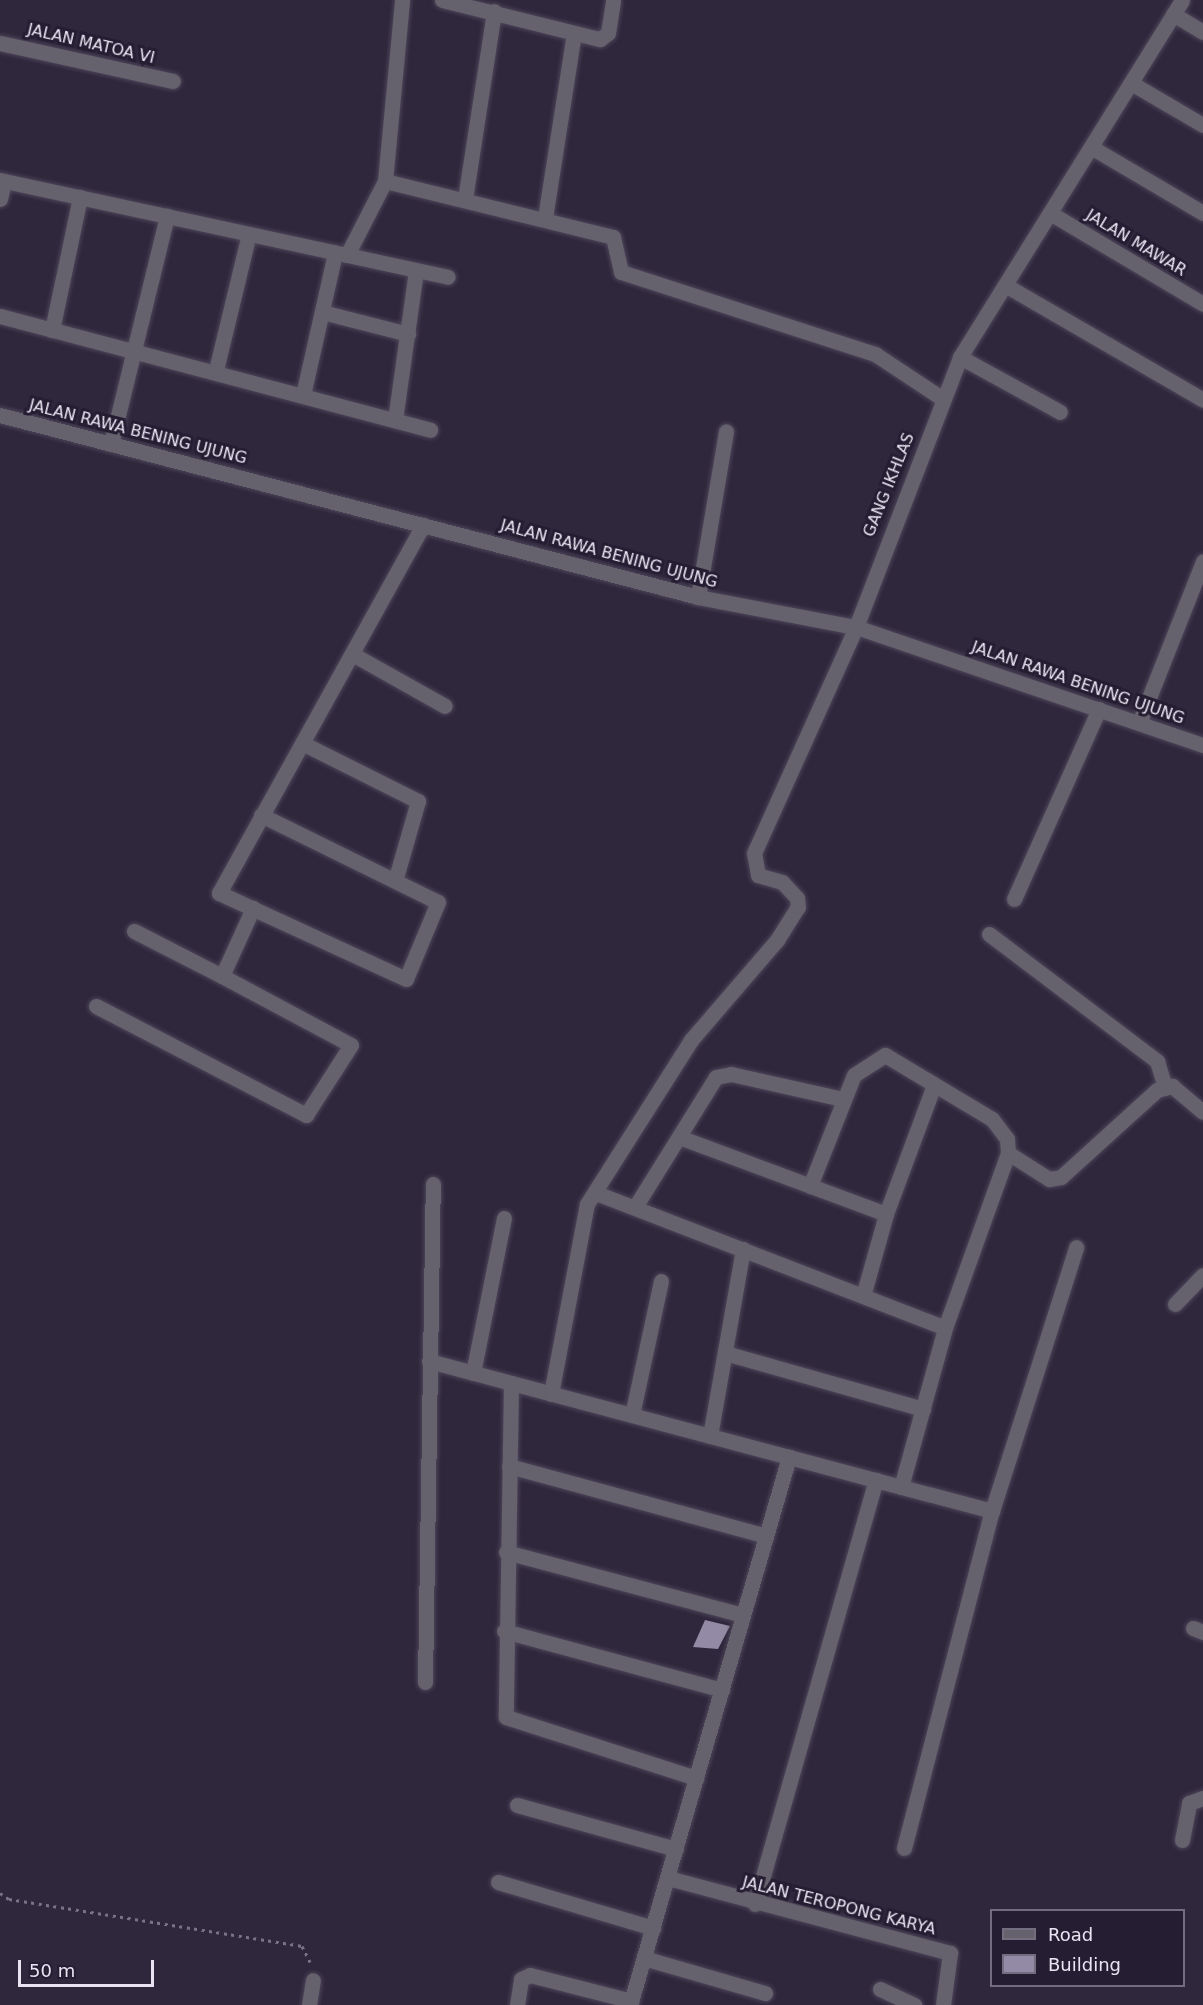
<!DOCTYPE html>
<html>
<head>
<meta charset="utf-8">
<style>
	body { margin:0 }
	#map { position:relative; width:1203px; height:2005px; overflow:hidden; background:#2f273c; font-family:"DejaVu Sans",sans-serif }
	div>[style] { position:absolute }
	.building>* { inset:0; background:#938aa5 }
	.path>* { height:3px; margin-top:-1.5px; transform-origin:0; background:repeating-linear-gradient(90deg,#7a7386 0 3px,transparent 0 7.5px) }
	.roads { filter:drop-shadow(0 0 2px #4d4559) drop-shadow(0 0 2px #4d4559) }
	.minor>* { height:15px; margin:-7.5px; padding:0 7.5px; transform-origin:7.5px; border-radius:7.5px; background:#65616d }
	span { translate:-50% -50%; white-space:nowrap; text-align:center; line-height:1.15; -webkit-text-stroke:6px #251d32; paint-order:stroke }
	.street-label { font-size:16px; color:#e9e4f2 }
	.legend { position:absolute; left:990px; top:1909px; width:195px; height:78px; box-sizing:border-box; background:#251d32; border:2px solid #736d7f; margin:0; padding:8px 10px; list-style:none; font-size:18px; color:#e9e4f2 }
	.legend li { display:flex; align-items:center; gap:12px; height:30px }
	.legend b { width:30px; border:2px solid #736d7f }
	.scale { position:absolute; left:18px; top:1960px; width:136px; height:27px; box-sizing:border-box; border:3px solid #e9e4f2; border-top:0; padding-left:8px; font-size:18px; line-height:21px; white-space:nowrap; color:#e9e4f2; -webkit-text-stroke:4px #251d32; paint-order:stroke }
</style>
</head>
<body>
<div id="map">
	<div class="building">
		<i style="clip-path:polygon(705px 1620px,730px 1626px,718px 1649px,693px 1647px)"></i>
	</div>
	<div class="path">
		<i style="left:0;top:1893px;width:11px;rotate:34deg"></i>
		<i style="left:9px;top:1899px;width:297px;rotate:9.1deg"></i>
		<i style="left:302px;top:1946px;width:20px;rotate:63deg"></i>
	</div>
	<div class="roads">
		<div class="minor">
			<i style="left:442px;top:0;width:163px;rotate:13.9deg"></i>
			<i style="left:600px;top:39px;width:10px;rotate:-37deg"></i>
			<i style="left:608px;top:33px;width:33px;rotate:-81deg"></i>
			<i style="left:1173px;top:14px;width:35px;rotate:31deg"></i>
			<i style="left:0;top:43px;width:177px;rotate:12.4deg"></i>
			<i style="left:1131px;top:83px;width:83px;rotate:30.3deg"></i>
			<i style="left:1091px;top:147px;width:130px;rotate:30.5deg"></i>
			<i style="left:0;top:180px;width:458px;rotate:12.2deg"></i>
			<i style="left:385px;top:181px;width:235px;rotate:13.8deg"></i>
			<i style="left:613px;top:237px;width:36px;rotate:77deg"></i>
			<i style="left:621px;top:272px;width:267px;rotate:17.9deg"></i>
			<i style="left:875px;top:354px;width:82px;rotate:33.5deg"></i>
			<i style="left:0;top:199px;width:18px;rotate:-77deg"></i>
			<i style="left:465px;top:199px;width:190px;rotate:-81.2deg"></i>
			<i style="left:1050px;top:213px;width:178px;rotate:30.7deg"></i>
			<i style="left:545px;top:218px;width:187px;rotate:-81.1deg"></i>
			<i style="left:347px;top:255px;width:83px;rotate:-62.8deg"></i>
			<i style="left:385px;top:181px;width:182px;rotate:-84.6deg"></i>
			<i style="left:1005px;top:285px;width:229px;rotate:30.1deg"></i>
			<i style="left:322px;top:312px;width:89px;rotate:14.3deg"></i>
			<i style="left:0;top:316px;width:445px;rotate:14.8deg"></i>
			<i style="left:52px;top:330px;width:136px;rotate:-78.1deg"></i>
			<i style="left:960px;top:357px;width:114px;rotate:28.8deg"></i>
			<i style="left:216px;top:370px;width:140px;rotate:-76.4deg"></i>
			<i style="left:303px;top:395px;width:146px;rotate:-77.3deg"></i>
			<i style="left:0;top:415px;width:721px;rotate:14.61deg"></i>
			<i style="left:698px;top:597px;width:161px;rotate:10.8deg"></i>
			<i style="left:856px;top:627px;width:367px;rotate:18.8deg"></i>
			<i style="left:395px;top:420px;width:151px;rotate:-82deg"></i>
			<i style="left:111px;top:444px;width:235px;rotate:-76.2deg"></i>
			<i style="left:698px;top:597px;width:168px;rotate:-80.4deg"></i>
			<i style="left:354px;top:655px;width:104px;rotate:29.3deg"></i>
			<i style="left:1139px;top:723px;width:174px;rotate:-68.4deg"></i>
			<i style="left:302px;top:743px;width:130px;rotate:26.6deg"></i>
			<i style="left:418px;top:801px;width:83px;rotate:106deg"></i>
			<i style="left:261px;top:815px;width:197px;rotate:26.2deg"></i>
			<i style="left:438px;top:902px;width:83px;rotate:112.6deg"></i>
			<i style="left:406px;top:979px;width:206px;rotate:-155.3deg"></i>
			<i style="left:219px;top:893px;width:421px;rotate:-61deg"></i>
			<i style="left:1014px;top:899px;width:208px;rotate:-65.9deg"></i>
			<i style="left:134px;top:931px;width:99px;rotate:27.1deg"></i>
			<i style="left:222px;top:976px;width:75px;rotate:-65.5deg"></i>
			<i style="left:989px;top:934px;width:211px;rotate:37.1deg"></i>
			<i style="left:1157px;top:1061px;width:28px;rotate:73deg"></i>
			<i style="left:96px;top:1006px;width:237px;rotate:27.4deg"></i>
			<i style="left:306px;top:1115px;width:83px;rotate:-57.3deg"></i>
			<i style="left:351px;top:1045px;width:146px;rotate:-151.9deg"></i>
			<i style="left:679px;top:1137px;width:221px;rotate:20.4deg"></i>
			<i style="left:810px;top:1186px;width:119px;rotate:-68.4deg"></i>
			<i style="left:854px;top:1075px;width:37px;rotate:-33deg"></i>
			<i style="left:885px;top:1055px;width:125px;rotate:30.9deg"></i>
			<i style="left:992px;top:1119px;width:25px;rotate:53deg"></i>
			<i style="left:1007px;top:1139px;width:14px;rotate:86deg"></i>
			<i style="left:596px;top:1193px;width:374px;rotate:21.1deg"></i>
			<i style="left:635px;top:1207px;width:153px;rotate:-58.1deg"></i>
			<i style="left:716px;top:1077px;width:15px;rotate:-11deg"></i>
			<i style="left:731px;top:1074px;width:115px;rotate:12.6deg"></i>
			<i style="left:863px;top:1296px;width:85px;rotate:-74.3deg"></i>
			<i style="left:886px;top:1214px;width:138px;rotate:-69.6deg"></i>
			<i style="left:1175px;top:1304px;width:40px;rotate:-46deg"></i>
			<i style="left:725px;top:1353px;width:206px;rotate:15.8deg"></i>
			<i style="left:429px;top:1361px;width:583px;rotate:14.92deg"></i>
			<i style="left:473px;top:1373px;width:158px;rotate:-78.7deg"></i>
			<i style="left:511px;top:1383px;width:334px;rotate:90.9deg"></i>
			<i style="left:506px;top:1717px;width:200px;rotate:17.8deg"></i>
			<i style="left:551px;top:1394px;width:193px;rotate:-79.3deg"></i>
			<i style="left:587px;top:1204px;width:194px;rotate:-57.6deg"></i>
			<i style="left:691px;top:1040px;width:132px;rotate:-49.3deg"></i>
			<i style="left:777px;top:940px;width:39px;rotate:-58deg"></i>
			<i style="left:798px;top:907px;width:9px;rotate:-96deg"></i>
			<i style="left:797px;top:898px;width:22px;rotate:-133deg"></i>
			<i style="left:782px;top:882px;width:25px;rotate:-164deg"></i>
			<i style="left:758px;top:875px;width:22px;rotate:-100deg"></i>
			<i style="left:754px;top:853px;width:248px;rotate:-65.7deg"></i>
			<i style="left:856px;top:627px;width:289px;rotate:-68.9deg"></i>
			<i style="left:960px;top:357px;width:420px;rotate:-58.1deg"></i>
			<i style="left:632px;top:1415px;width:137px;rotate:-77.8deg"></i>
			<i style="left:710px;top:1436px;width:190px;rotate:-80deg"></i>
			<i style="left:509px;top:1466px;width:266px;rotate:15.2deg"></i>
			<i style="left:901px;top:1487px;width:165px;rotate:-74.5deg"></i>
			<i style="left:945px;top:1328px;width:186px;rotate:-70.2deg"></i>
			<i style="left:1008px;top:1153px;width:49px;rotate:32.4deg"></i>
			<i style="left:1049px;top:1179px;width:12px;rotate:-9deg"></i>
			<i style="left:1061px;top:1177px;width:130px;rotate:-42.2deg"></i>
			<i style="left:1157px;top:1090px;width:16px;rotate:-15deg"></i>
			<i style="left:1172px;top:1086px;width:40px;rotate:40deg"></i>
			<i style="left:506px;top:1552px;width:245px;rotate:14.9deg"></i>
			<i style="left:1193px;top:1628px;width:11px;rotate:22deg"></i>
			<i style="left:504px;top:1631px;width:226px;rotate:15.1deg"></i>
			<i style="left:425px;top:1682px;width:498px;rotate:-89.1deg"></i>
			<i style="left:517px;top:1805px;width:165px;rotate:15.5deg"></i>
			<i style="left:1182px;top:1840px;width:38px;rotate:-79deg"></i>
			<i style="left:1189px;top:1803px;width:15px;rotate:-20deg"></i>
			<i style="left:904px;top:1848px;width:348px;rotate:-75.4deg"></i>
			<i style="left:992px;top:1511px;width:277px;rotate:-72.3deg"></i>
			<i style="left:668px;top:1878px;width:292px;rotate:14.9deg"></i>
			<i style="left:950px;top:1953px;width:52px;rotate:97.7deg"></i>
			<i style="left:498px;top:1882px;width:162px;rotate:16.5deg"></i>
			<i style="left:755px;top:1904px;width:441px;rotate:-74.1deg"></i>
			<i style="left:647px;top:1959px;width:123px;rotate:16.1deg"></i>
			<i style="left:880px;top:1989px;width:38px;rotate:25deg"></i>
			<i style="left:309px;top:2005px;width:25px;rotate:-81deg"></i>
			<i style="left:517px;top:2005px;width:26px;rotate:-81deg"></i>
			<i style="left:521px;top:1979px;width:10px;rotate:-24deg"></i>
			<i style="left:530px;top:1975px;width:105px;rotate:14.3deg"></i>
			<i style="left:630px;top:2005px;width:571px;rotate:-73.82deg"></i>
		</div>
	</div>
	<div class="street-label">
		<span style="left:91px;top:44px;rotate:13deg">JALAN MATOA VI</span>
		<span style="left:1136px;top:243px;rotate:31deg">JALAN MAWAR</span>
		<span style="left:138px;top:432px;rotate:14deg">JALAN RAWA BENING UJUNG</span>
		<span style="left:889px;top:485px;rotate:-68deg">GANG IKHLAS</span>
		<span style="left:609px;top:554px;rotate:15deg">JALAN RAWA BENING UJUNG</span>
		<span style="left:1078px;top:683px;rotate:19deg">JALAN RAWA BENING UJUNG</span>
		<span style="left:839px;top:1906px;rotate:14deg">JALAN TEROPONG KARYA</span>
	</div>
	<ul class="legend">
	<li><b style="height:8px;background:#65616d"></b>Road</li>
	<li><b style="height:16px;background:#938aa5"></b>Building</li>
	</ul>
	<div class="scale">50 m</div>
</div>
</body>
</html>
